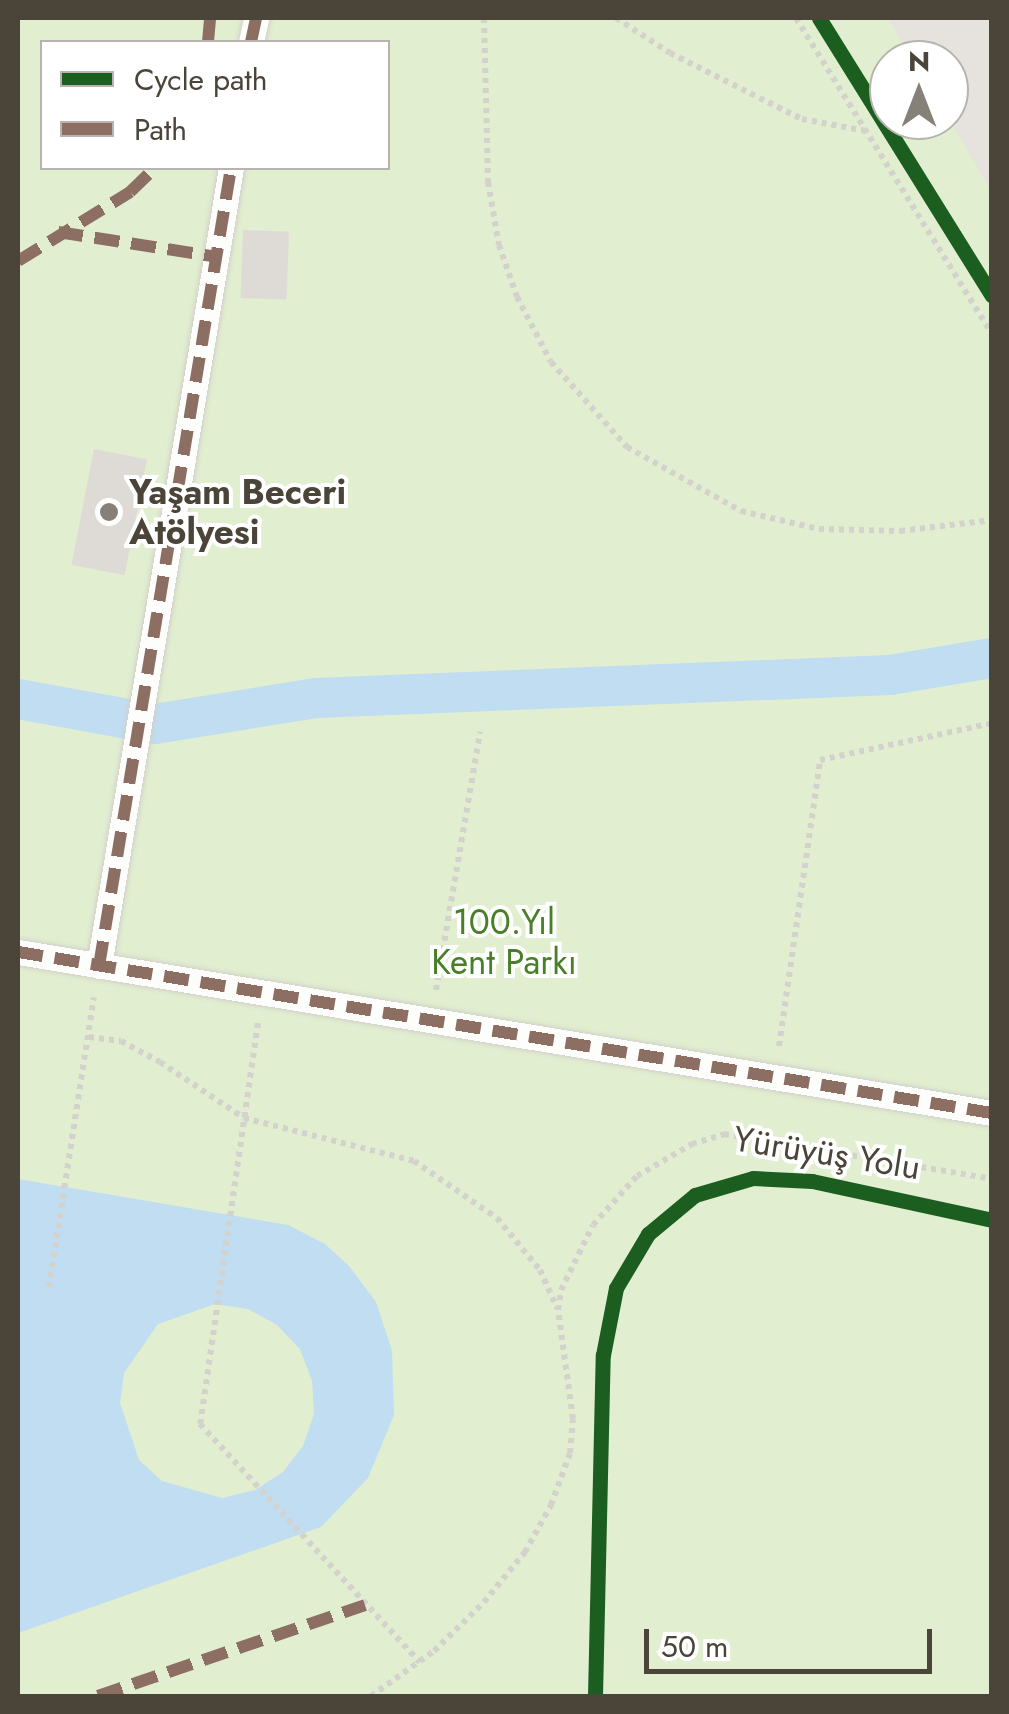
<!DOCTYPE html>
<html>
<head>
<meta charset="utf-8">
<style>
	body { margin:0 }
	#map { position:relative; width:1009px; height:1714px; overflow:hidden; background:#f4f2ee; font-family:Jost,sans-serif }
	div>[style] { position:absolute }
	.green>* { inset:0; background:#e1eecf }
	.parking>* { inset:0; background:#e6e3df }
	.water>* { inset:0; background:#c0ddf1 }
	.canal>* { height:40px; margin:-20px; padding:0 20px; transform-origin:20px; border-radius:20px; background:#c0ddf1 }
	.building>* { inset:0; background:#dedbd6; transform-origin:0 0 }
	.path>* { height:6px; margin-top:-3px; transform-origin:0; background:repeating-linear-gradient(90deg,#d3d2cc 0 5px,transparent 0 10px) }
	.roads { filter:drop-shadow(0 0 2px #d2d0cb) drop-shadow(0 0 2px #d2d0cb) }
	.pedestrian>* { height:25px; margin:-12.5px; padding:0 12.5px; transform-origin:12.5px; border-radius:12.5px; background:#fdfdfc }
	.quiet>* { height:12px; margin-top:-6px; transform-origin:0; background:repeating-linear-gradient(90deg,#8d6e63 0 25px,transparent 0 37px) }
	.cycleway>* { height:15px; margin:-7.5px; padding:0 7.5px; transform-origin:7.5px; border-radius:7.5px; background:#1b5e20 }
	.dots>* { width:28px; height:28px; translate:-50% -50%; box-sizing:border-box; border:5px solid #fff; border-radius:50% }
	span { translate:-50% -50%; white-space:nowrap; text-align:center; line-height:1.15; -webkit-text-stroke:8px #fff; paint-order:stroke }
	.poi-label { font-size:35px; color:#4b4439; font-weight:700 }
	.left { translate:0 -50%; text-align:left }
	.park-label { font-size:35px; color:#4a7f2a }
	.street-label { font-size:35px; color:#4b4439 }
	.frame { position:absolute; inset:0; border:20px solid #4b4439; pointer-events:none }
	.legend { position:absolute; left:40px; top:40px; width:350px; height:130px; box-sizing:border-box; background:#fff; border:2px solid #b7b4b0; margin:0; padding:12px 18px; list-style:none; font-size:30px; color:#4b4439 }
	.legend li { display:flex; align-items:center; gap:20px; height:50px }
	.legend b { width:50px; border:2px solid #b7b4b0 }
	.north { position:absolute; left:869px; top:40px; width:100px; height:100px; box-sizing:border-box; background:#fff; border:2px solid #b7b4b0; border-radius:50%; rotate:0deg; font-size:28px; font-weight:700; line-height:40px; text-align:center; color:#4b4439 }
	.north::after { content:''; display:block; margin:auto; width:35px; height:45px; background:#868178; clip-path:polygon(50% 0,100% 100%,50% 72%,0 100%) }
	.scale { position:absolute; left:644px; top:1629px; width:288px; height:45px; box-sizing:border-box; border:5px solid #4b4439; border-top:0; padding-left:12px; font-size:30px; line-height:35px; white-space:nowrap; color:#4b4439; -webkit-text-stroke:8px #fff; paint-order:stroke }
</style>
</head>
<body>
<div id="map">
	<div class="green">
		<i style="clip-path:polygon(evenodd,18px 18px,889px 18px,914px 60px,889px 60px,889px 120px,949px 118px,991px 188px,991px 1696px,18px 1696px,18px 18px,42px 42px,388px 42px,388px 168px,42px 168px,42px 42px)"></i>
	</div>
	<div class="parking">
		<i style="clip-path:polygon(887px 18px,991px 18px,991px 190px,949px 120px,949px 60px,913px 60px)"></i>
	</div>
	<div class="water">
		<i style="clip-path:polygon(evenodd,18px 1179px,288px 1225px,325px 1244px,349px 1266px,376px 1302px,392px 1351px,394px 1415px,368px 1478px,321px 1527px,18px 1633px,18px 1179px,215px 1304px,248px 1309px,277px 1325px,300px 1349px,312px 1381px,314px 1414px,303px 1446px,283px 1472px,255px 1490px,222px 1498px,162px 1481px,139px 1460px,120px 1403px,124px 1373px,158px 1324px,215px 1304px)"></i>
	</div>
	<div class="canal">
		<i style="left:18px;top:699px;width:139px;rotate:10.3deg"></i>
		<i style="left:155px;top:724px;width:163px;rotate:-9.2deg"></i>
		<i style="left:316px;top:698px;width:574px;rotate:-2.29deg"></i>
		<i style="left:890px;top:675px;width:103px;rotate:-9.5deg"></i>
	</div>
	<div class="building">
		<i style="left:243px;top:230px;width:46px;height:68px;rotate:2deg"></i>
		<i style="left:94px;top:449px;width:54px;height:118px;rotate:11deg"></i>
	</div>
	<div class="path">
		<i style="left:484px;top:18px;width:164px;rotate:88.6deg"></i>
		<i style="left:488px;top:182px;width:64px;rotate:80.1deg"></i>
		<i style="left:499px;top:245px;width:55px;rotate:70.9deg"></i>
		<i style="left:517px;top:297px;width:73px;rotate:62.4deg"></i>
		<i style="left:551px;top:362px;width:114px;rotate:48.2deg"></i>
		<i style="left:627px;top:447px;width:131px;rotate:29.3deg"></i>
		<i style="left:741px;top:511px;width:80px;rotate:13deg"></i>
		<i style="left:819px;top:529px;width:81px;rotate:1.4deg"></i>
		<i style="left:900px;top:531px;width:93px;rotate:-6.8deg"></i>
		<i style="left:616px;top:18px;width:64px;rotate:32.9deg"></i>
		<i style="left:670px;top:53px;width:148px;rotate:26.6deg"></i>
		<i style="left:802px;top:119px;width:65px;rotate:10.6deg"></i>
		<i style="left:796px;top:18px;width:372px;rotate:58.2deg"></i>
		<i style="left:436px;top:990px;width:262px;rotate:-80.3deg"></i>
		<i style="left:258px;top:1023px;width:405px;rotate:98.2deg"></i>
		<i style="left:200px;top:1424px;width:324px;rotate:47.3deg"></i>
		<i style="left:89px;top:1037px;width:32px;rotate:7deg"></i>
		<i style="left:121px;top:1041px;width:44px;rotate:28.3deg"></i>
		<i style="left:160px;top:1062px;width:101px;rotate:33.7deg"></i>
		<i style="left:244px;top:1118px;width:175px;rotate:14.2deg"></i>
		<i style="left:414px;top:1161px;width:101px;rotate:34.5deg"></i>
		<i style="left:497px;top:1218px;width:67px;rotate:50.4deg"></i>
		<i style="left:540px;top:1270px;width:42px;rotate:65.9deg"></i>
		<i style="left:779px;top:1046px;width:289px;rotate:-81.8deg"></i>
		<i style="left:820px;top:760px;width:176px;rotate:-12.1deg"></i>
		<i style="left:49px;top:1287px;width:293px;rotate:-81.2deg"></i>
		<i style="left:371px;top:1696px;width:77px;rotate:-35.5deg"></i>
		<i style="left:434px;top:1651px;width:70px;rotate:-44.4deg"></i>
		<i style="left:484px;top:1602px;width:65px;rotate:-50.6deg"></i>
		<i style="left:525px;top:1552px;width:54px;rotate:-61deg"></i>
		<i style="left:551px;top:1505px;width:55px;rotate:-69.9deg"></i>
		<i style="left:570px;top:1453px;width:34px;rotate:-85deg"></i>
		<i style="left:573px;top:1419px;width:110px;rotate:-97.8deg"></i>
		<i style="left:558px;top:1310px;width:20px;rotate:-81deg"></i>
		<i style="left:561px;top:1290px;width:72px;rotate:-63.8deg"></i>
		<i style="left:593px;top:1225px;width:66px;rotate:-48.1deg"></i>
		<i style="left:637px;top:1176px;width:64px;rotate:-30.2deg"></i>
		<i style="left:692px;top:1144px;width:34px;rotate:-17deg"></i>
		<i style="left:724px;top:1134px;width:272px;rotate:9.5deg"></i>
	</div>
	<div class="roads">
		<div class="pedestrian">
			<i style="left:251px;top:42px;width:25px;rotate:-78deg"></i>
			<i style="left:18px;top:952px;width:987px;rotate:9.39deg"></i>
			<i style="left:99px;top:966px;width:809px;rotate:-80.61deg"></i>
		</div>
	</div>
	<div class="quiet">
		<i style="left:208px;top:42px;width:24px;rotate:-85deg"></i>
		<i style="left:251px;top:42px;width:25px;rotate:-78deg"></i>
		<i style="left:58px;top:232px;width:161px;rotate:8.9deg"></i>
		<i style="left:18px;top:261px;width:132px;rotate:-31.6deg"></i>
		<i style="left:130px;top:192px;width:35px;rotate:-44deg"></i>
		<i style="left:18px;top:952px;width:987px;rotate:9.39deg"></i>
		<i style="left:99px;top:966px;width:809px;rotate:-80.61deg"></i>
		<i style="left:98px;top:1696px;width:282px;rotate:-18.8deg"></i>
	</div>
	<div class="cycleway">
		<i style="left:819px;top:18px;width:327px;rotate:58.1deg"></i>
		<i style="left:595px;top:1696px;width:341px;rotate:-88.7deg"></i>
		<i style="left:603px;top:1355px;width:68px;rotate:-79deg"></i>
		<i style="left:616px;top:1288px;width:63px;rotate:-59.3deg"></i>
		<i style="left:648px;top:1234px;width:61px;rotate:-39.7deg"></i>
		<i style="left:695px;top:1195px;width:60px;rotate:-16.3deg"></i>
		<i style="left:753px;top:1178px;width:59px;rotate:2.9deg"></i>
		<i style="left:812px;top:1181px;width:184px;rotate:12.2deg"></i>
	</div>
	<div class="dots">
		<i style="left:109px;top:512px;background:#868178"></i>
	</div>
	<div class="poi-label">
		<span class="left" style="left:129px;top:512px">Yaşam Beceri<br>Atölyesi</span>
	</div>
	<div class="park-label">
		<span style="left:504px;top:942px">100.Yıl<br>Kent Parkı</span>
	</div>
	<div class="street-label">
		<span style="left:827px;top:1153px;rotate:9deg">Yürüyüş Yolu</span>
	</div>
	<div class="frame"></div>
	<ul class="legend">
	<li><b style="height:12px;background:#1b5e20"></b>Cycle path</li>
	<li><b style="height:12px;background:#8d6e63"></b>Path</li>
	</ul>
	<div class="north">N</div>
	<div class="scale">50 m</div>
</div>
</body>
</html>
